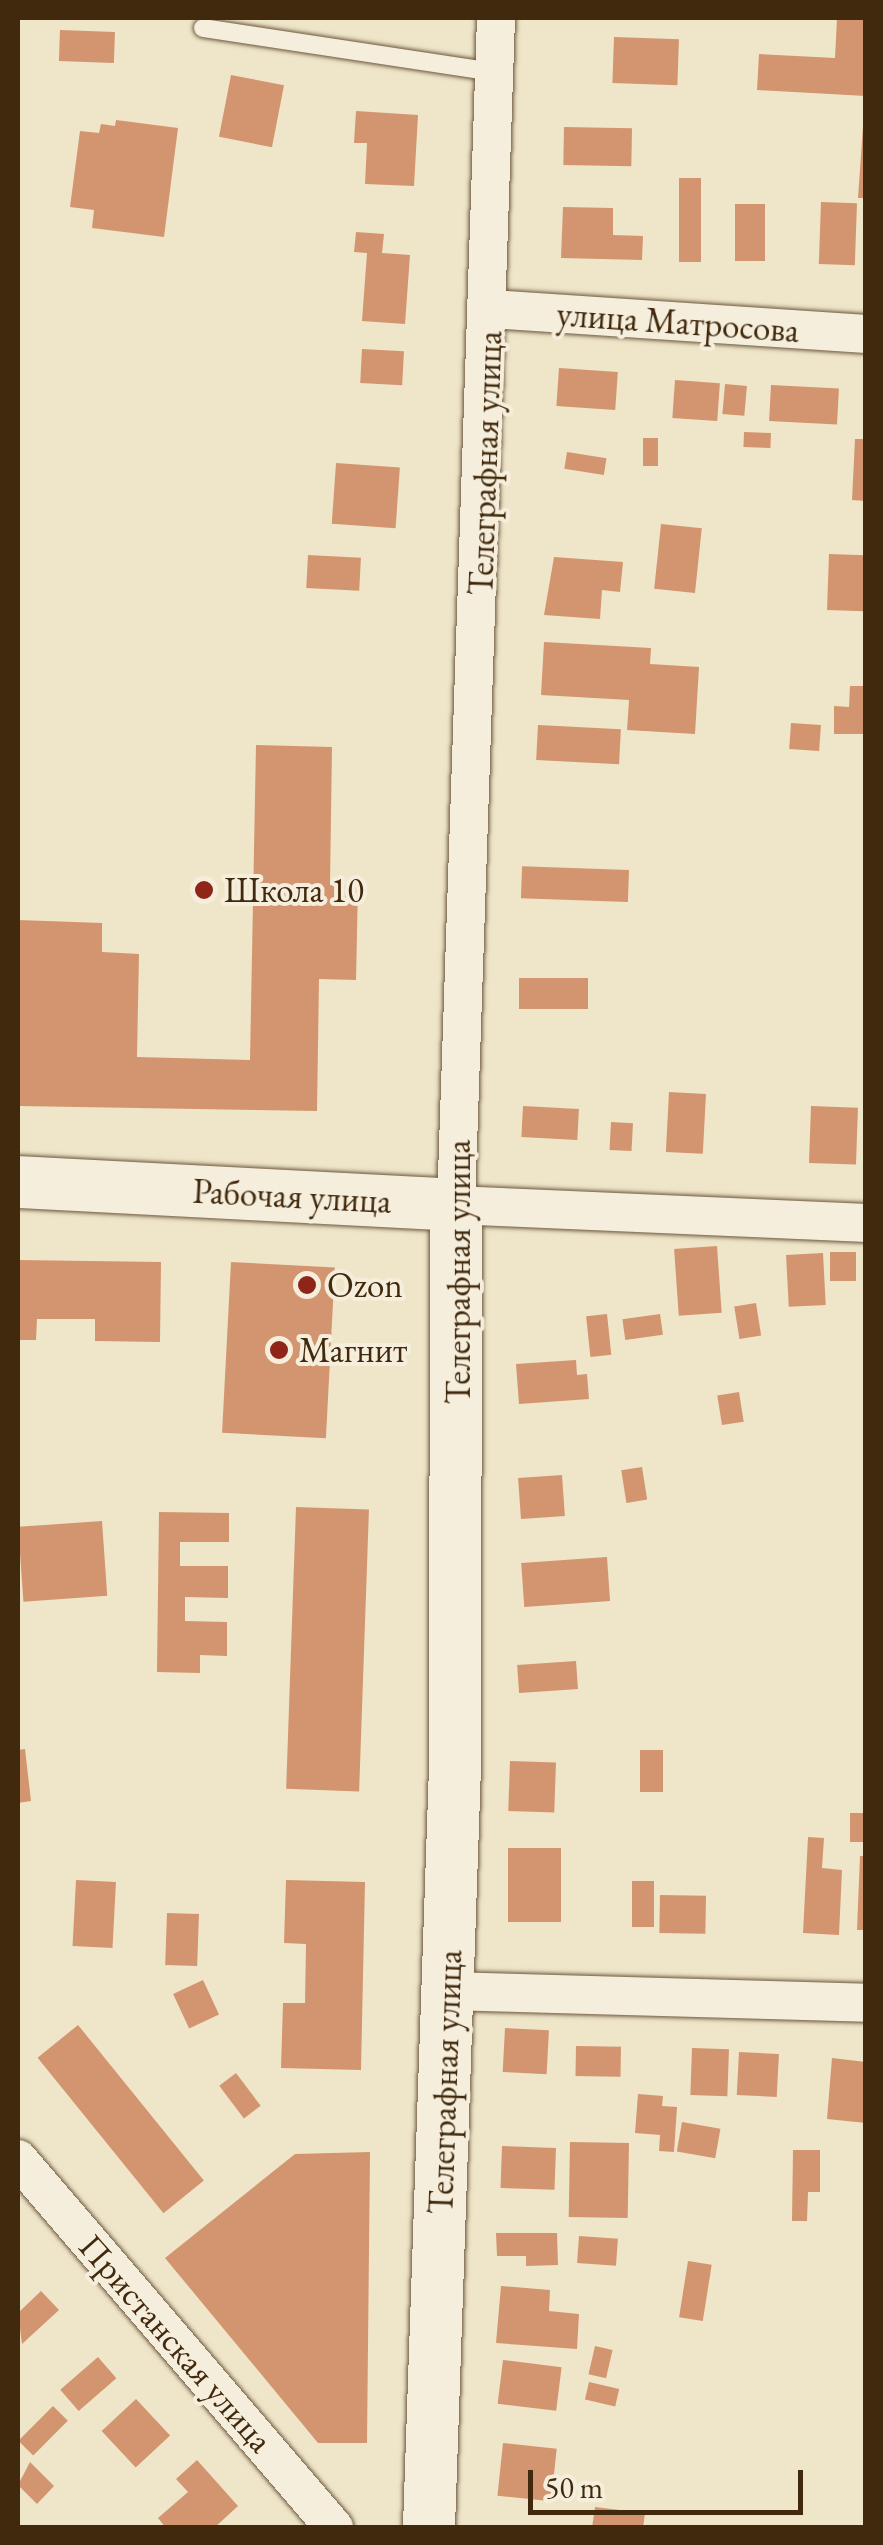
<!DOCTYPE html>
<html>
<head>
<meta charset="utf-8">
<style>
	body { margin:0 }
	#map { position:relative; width:883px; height:2545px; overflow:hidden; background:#efe5c9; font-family:"EB Garamond",serif }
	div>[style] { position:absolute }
	.building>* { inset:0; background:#d3956f; transform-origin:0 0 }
	.roads { filter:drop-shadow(0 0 2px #6c583c) drop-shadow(0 0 2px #6c583c) }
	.lane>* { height:18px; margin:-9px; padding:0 9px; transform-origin:9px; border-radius:9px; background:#f5eedc }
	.street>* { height:38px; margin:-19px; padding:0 19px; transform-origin:19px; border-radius:19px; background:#f5eedc }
	.secondary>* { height:52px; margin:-26px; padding:0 26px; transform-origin:26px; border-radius:26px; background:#f5eedc }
	.dots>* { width:28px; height:28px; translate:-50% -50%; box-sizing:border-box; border:5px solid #f5eedc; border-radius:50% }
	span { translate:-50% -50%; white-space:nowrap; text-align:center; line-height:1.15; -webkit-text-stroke:8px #f5eedc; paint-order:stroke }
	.street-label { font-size:35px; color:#41290d }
	.poi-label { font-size:35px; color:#41290d }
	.left { translate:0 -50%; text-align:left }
	.frame { position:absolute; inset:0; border:20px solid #41290d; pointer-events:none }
	.scale { position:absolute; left:528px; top:2470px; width:275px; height:45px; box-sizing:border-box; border:5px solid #41290d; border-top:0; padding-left:12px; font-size:30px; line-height:35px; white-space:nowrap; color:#41290d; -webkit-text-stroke:8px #f5eedc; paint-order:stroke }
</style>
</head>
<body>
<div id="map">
	<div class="building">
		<i style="clip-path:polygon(837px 18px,866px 18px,866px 96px,757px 90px,759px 54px,835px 58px)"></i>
		<i style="left:60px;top:30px;width:55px;height:31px;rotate:2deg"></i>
		<i style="left:614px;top:37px;width:65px;height:46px;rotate:2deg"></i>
		<i style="left:231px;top:75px;width:54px;height:63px;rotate:11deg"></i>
		<i style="clip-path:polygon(356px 111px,418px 115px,414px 186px,365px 184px,367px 143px,354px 143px)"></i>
		<i style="clip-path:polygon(116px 120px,178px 128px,164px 237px,92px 228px,94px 210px,70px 207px,80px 131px,99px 133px,101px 124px,115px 126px)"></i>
		<i style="clip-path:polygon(863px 126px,866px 126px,866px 198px,858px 198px)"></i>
		<i style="left:564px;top:127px;width:68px;height:38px;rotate:1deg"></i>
		<i style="left:679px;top:178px;width:22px;height:84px"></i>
		<i style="left:821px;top:202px;width:36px;height:62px;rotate:2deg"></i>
		<i style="left:735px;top:204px;width:30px;height:57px"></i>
		<i style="clip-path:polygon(563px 207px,613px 208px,613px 235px,643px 236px,642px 260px,561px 258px)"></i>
		<i style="clip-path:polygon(356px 232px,384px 234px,382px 253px,410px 255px,405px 324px,362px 321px,367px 253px,354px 252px)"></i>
		<i style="left:362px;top:349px;width:42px;height:34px;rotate:3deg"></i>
		<i style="left:559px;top:368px;width:59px;height:38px;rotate:4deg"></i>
		<i style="left:675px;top:380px;width:45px;height:38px;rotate:4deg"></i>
		<i style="left:725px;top:384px;width:22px;height:30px;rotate:5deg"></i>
		<i style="left:771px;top:385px;width:68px;height:36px;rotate:3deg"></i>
		<i style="left:744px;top:432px;width:27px;height:15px;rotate:2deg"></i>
		<i style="left:643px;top:438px;width:15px;height:28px"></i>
		<i style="clip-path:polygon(855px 439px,866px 439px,866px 501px,852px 500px)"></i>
		<i style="left:567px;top:452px;width:40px;height:17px;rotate:9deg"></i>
		<i style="left:336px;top:463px;width:64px;height:61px;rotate:4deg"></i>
		<i style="left:661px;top:524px;width:41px;height:65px;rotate:6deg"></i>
		<i style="left:829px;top:554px;width:37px;height:56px;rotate:2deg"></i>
		<i style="left:308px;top:555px;width:53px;height:33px;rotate:3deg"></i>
		<i style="clip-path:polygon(554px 557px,623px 562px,620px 592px,602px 590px,600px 619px,544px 615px)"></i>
		<i style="clip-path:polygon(544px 642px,651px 648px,650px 664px,699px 667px,695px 734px,627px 730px,629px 700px,541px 695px)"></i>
		<i style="clip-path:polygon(850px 686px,866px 686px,866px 734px,834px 734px,834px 706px,849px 707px)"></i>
		<i style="left:791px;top:723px;width:30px;height:26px;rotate:4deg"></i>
		<i style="left:538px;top:725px;width:83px;height:35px;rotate:3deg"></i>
		<i style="clip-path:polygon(256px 745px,332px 747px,330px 885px,358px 886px,356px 980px,319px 979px,317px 1111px,18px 1106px,18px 920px,102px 923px,102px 952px,139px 954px,137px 1057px,250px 1060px)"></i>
		<i style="left:629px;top:870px;width:32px;height:107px;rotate:92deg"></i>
		<i style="left:519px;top:978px;width:69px;height:31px"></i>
		<i style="left:669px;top:1092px;width:37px;height:60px;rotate:3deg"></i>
		<i style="left:523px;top:1106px;width:56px;height:31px;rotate:3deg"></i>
		<i style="left:811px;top:1106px;width:47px;height:57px;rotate:2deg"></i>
		<i style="left:611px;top:1122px;width:22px;height:28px;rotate:3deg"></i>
		<i style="left:717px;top:1246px;width:67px;height:43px;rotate:86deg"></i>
		<i style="left:830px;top:1252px;width:26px;height:29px"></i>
		<i style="left:823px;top:1253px;width:52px;height:37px;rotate:87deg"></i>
		<i style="clip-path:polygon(18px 1260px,161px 1262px,160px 1342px,95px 1341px,95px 1319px,37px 1319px,36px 1340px,18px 1340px)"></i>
		<i style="left:231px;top:1262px;width:104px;height:171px;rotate:3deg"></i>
		<i style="left:756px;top:1303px;width:33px;height:22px;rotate:81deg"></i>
		<i style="left:607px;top:1314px;width:41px;height:21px;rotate:84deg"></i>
		<i style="left:660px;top:1314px;width:21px;height:38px;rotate:82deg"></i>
		<i style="clip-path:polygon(576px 1360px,577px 1375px,587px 1374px,589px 1399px,519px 1404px,516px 1364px)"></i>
		<i style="left:739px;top:1392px;width:30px;height:22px;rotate:81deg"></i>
		<i style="left:642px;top:1467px;width:33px;height:21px;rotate:81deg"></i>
		<i style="left:562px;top:1475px;width:41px;height:44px;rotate:86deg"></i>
		<i style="left:296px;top:1507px;width:73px;height:282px;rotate:2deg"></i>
		<i style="clip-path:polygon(159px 1512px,229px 1513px,229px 1542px,180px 1542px,180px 1566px,228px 1566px,228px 1598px,185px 1597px,185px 1621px,227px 1622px,227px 1656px,200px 1655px,200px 1673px,157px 1672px)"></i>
		<i style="left:102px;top:1521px;width:75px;height:84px;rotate:86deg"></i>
		<i style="left:607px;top:1557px;width:44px;height:86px;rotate:86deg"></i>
		<i style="left:576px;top:1661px;width:28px;height:59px;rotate:86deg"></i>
		<i style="clip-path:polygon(25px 1749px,31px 1801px,18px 1803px,18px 1750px)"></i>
		<i style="left:640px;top:1750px;width:23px;height:42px"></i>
		<i style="left:510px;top:1761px;width:46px;height:50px;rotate:2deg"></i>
		<i style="left:850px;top:1813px;width:16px;height:29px"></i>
		<i style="clip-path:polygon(808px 1837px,824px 1838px,822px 1868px,842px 1870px,839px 1935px,803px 1933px)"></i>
		<i style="left:508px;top:1848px;width:53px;height:74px"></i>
		<i style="clip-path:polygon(860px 1856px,866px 1856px,866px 1930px,857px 1930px)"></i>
		<i style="left:76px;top:1880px;width:40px;height:66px;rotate:3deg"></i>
		<i style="clip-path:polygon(286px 1880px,365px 1882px,361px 2070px,281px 2068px,283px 2003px,305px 2003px,306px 1944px,284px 1943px)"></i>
		<i style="left:632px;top:1881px;width:22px;height:46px"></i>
		<i style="left:660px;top:1895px;width:46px;height:38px;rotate:1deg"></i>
		<i style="left:167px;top:1913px;width:32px;height:52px;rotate:2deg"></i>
		<i style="left:203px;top:1980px;width:38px;height:33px;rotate:65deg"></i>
		<i style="left:78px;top:2025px;width:200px;height:52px;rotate:51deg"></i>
		<i style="left:505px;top:2028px;width:44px;height:44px;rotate:3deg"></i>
		<i style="left:576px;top:2046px;width:45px;height:30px;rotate:1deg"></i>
		<i style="left:692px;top:2048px;width:37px;height:47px;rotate:2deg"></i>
		<i style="left:739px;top:2052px;width:40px;height:43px;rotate:3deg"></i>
		<i style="clip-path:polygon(832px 2058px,866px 2062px,866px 2123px,827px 2119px)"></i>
		<i style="left:236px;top:2073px;width:41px;height:21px;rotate:53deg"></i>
		<i style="clip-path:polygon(638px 2094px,663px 2096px,662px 2106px,677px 2107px,674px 2152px,659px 2151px,660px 2135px,635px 2133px)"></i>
		<i style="left:682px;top:2122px;width:39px;height:30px;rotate:10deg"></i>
		<i style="left:570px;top:2142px;width:59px;height:75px;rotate:1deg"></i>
		<i style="left:502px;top:2146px;width:54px;height:42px;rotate:2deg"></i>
		<i style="clip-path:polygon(793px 2150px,820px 2150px,820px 2192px,808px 2192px,807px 2221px,792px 2221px)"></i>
		<i style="clip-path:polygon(370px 2152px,367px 2443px,318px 2443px,165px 2258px,295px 2154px)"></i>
		<i style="clip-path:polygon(496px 2233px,557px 2233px,558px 2265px,526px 2266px,526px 2256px,497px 2256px)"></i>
		<i style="left:579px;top:2236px;width:39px;height:27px;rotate:4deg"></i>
		<i style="left:688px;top:2261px;width:24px;height:57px;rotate:9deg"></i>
		<i style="clip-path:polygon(501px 2286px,550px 2290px,549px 2311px,579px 2314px,577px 2349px,496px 2343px)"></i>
		<i style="clip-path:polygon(41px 2291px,59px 2310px,22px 2344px,18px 2313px)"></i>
		<i style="left:595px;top:2346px;width:18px;height:29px;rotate:13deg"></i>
		<i style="left:98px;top:2357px;width:28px;height:50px;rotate:49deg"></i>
		<i style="left:503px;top:2360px;width:59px;height:44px;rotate:7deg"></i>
		<i style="left:589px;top:2382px;width:31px;height:18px;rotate:13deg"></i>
		<i style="left:136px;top:2399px;width:50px;height:47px;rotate:47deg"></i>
		<i style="left:53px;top:2406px;width:21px;height:49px;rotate:45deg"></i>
		<i style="left:503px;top:2443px;width:54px;height:53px;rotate:6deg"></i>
		<i style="clip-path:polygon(197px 2460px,238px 2506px,214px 2528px,166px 2528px,158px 2518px,188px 2492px,176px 2479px)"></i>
		<i style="clip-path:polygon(30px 2462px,54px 2486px,37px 2504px,18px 2485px)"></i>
		<i style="clip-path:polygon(595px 2507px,645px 2513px,643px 2528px,592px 2528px)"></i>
	</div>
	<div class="roads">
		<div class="lane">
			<i style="left:203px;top:28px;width:294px;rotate:8.6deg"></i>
		</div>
		<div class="street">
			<i style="left:496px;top:18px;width:1188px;rotate:91.93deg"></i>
			<i style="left:456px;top:1205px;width:410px;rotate:2.5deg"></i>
			<i style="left:491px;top:309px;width:376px;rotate:3.8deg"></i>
			<i style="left:449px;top:1991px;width:417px;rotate:1.6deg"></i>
			<i style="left:18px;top:2159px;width:486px;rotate:49.4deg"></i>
		</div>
		<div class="secondary">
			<i style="left:18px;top:1182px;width:439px;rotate:3deg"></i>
			<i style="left:456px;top:1205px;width:562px;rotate:90.1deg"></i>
			<i style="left:455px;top:1767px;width:761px;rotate:91.96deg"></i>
		</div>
	</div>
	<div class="dots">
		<i style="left:204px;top:890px;background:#8f2418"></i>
		<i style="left:307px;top:1285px;background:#8f2418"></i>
		<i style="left:279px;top:1350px;background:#8f2418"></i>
	</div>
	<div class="street-label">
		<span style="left:678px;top:322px;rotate:4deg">улица Матросова</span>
		<span style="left:485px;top:463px;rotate:-88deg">Телеграфная улица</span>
		<span style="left:292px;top:1196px;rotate:3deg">Рабочая улица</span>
		<span style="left:458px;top:1272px;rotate:-90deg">Телеграфная улица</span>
		<span style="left:445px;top:2082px;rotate:-88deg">Телеграфная улица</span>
		<span style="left:176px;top:2343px;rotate:49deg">Пристанская улица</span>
	</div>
	<div class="poi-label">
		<span class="left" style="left:224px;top:890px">Школа 10</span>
		<span class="left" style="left:327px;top:1285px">Ozon</span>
		<span class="left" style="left:299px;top:1350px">Магнит</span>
	</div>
	<div class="frame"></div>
	<div class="scale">50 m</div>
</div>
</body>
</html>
